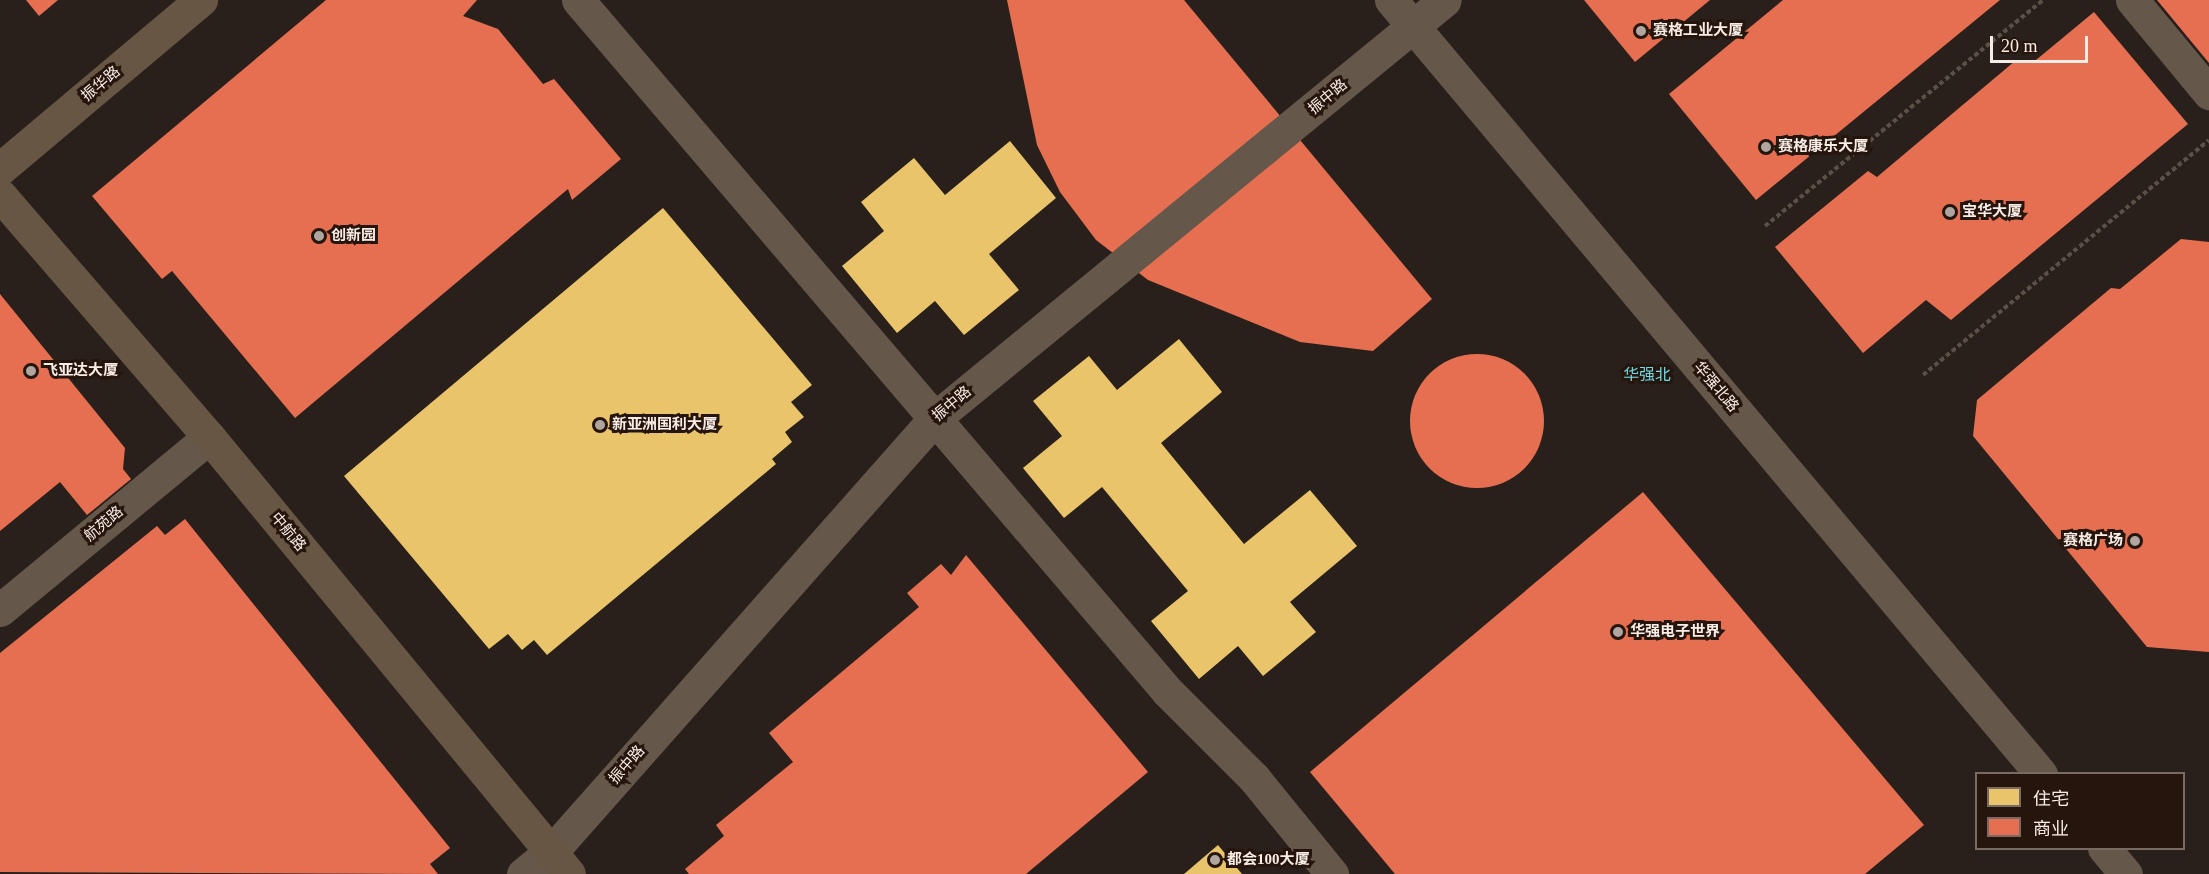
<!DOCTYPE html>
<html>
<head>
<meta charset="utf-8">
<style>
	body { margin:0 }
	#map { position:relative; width:2209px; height:874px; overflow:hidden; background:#29201c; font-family:"Times New Roman","Noto Sans SC",serif }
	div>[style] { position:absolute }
	.homes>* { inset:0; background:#e9c46a }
	.shops>* { inset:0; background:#e76f51 }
	.round { border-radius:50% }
	.path>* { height:4px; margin-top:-2px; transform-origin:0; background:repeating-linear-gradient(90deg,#5a5046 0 4.5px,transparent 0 7.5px) }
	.minor>* { height:33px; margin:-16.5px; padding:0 16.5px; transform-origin:16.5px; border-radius:16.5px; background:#65574a }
	.major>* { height:33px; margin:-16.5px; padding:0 16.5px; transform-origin:16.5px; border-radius:16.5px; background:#685645 }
	.dots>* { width:16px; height:16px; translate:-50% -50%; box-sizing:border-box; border:3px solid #25150d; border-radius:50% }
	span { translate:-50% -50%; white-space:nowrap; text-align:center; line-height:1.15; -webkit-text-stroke:6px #25150d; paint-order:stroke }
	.poi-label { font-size:15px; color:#f8ece6; font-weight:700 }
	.left { translate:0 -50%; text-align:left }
	.right { translate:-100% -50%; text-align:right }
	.street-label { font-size:15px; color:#f8ece6 }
	.neighbourhood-label { font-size:16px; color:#70dbe5 }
	.legend { position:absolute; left:1975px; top:772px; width:210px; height:78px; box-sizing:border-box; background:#25150d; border:2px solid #796b64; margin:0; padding:8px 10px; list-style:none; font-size:18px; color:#f8ece6 }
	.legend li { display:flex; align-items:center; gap:12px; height:30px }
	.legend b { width:30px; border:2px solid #796b64 }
	.scale { position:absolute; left:1990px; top:36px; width:98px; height:27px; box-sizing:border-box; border:3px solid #f8ece6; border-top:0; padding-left:8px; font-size:18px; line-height:21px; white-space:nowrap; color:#f8ece6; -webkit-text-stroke:4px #25150d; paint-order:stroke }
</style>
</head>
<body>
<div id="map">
	<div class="homes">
		<i style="clip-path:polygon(1010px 141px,1056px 198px,989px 254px,1019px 290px,964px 335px,935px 301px,897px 333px,842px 266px,884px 231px,861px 202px,914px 158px,945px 195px)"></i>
		<i style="clip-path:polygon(663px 208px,812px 385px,791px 402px,804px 417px,785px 432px,792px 442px,772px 459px,776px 464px,547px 655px,534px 640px,522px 650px,508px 634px,489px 649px,344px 476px)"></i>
		<i style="clip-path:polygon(1179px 339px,1222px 392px,1161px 443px,1244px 544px,1310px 490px,1357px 546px,1290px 602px,1316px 632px,1263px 676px,1238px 646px,1199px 679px,1151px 621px,1188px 591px,1102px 487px,1064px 518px,1023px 468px,1062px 436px,1033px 401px,1089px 356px,1117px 390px)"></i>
		<i style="clip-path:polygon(1218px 845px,1242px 874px,1184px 874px)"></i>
	</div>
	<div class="shops">
		<i style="clip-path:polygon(26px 0,58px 0,39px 16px)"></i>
		<i style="clip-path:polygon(326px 0,477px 0,463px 16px,498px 29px,543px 84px,554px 79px,621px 159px,572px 200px,568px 189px,295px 418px,172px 271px,162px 279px,92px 196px)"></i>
		<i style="clip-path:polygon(1007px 0,1184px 0,1432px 299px,1373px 351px,1300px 342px,1148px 280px,1096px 240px,1060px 192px,1037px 145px)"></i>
		<i style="clip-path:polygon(1584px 0,1710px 0,1635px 62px)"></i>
		<i style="clip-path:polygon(1783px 0,2000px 0,1756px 200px,1669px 94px)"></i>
		<i style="clip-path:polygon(2157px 0,2209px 0,2209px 63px)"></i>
		<i style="clip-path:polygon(2094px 12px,2188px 124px,1951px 320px,1926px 300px,1863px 353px,1775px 247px,1868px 171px,1877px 177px,2015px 61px,2036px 60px)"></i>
		<i style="clip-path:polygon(2181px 239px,2209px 242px,2209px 652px,2147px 647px,1973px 436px,1977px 400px,2111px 288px,2120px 289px)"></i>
		<i style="clip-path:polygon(0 294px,125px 448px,123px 469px,131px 479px,87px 515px,60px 482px,0 531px)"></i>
		<i class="round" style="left:1410px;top:354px;width:134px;height:134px"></i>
		<i style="clip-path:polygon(1643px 492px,1924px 825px,1865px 874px,1395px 874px,1310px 772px)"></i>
		<i style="clip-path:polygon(185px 519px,450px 848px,430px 864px,438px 874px,0 872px,0 653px,157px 526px,165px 535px)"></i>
		<i style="clip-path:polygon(966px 555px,1148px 772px,1026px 874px,689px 874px,685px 869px,724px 836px,716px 825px,793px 762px,769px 733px,919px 607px,907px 593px,941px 564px,951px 575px)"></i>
	</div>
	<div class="path">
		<i style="left:1765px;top:226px;width:358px;rotate:-39.1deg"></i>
		<i style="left:1923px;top:375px;width:370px;rotate:-39.4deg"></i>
	</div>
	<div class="minor">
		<i style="left:578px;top:0;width:909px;rotate:49.55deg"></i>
		<i style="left:1168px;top:692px;width:122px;rotate:45deg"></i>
		<i style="left:1254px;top:778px;width:124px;rotate:50.9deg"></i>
		<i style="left:1391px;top:0;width:1011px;rotate:49.98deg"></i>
		<i style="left:2132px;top:0;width:121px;rotate:50.4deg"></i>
		<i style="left:0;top:610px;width:271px;rotate:-39.6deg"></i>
		<i style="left:2104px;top:848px;width:34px;rotate:50deg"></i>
		<i style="left:523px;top:874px;width:38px;rotate:-39deg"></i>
		<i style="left:553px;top:850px;width:577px;rotate:-48.51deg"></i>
		<i style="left:935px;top:418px;width:659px;rotate:-39.34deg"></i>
	</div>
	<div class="major">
		<i style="left:0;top:169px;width:263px;rotate:-40.1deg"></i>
		<i style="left:0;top:195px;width:320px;rotate:49.2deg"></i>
		<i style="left:209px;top:437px;width:566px;rotate:50.52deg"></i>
	</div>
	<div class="dots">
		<i style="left:1641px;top:31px;background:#b0a59f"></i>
		<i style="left:1766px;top:147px;background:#b0a59f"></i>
		<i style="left:1950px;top:212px;background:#b0a59f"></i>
		<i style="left:319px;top:236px;background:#b0a59f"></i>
		<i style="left:31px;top:371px;background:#b0a59f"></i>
		<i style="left:600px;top:425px;background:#b0a59f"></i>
		<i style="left:2135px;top:541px;background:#b0a59f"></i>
		<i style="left:1618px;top:632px;background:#b0a59f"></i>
		<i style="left:1215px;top:860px;background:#b0a59f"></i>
	</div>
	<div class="poi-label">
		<span class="left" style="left:1653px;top:31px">赛格工业大厦</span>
		<span class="left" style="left:1778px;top:147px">赛格康乐大厦</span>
		<span class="left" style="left:1962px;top:212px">宝华大厦</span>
		<span class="left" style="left:331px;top:236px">创新园</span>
		<span class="left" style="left:43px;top:371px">飞亚达大厦</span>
		<span class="left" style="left:612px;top:425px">新亚洲国利大厦</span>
		<span class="right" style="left:2123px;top:541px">赛格广场</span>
		<span class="left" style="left:1630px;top:632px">华强电子世界</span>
		<span class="left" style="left:1227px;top:860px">都会100大厦</span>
	</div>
	<div class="street-label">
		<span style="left:101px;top:84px;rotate:-40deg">振华路</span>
		<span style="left:1328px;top:97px;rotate:-40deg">振中路</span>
		<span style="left:1716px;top:387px;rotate:50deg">华强北路</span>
		<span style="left:952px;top:404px;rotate:-40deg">振中路</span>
		<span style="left:104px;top:524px;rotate:-40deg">航苑路</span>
		<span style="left:288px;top:532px;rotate:50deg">中航路</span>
		<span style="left:627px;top:765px;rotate:-49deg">振中路</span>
	</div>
	<div class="neighbourhood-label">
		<span style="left:1647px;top:375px">华强北</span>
	</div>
	<ul class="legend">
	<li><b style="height:16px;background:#e9c46a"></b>住宅</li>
	<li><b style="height:16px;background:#e76f51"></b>商业</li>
	</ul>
	<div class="scale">20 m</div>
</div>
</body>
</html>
